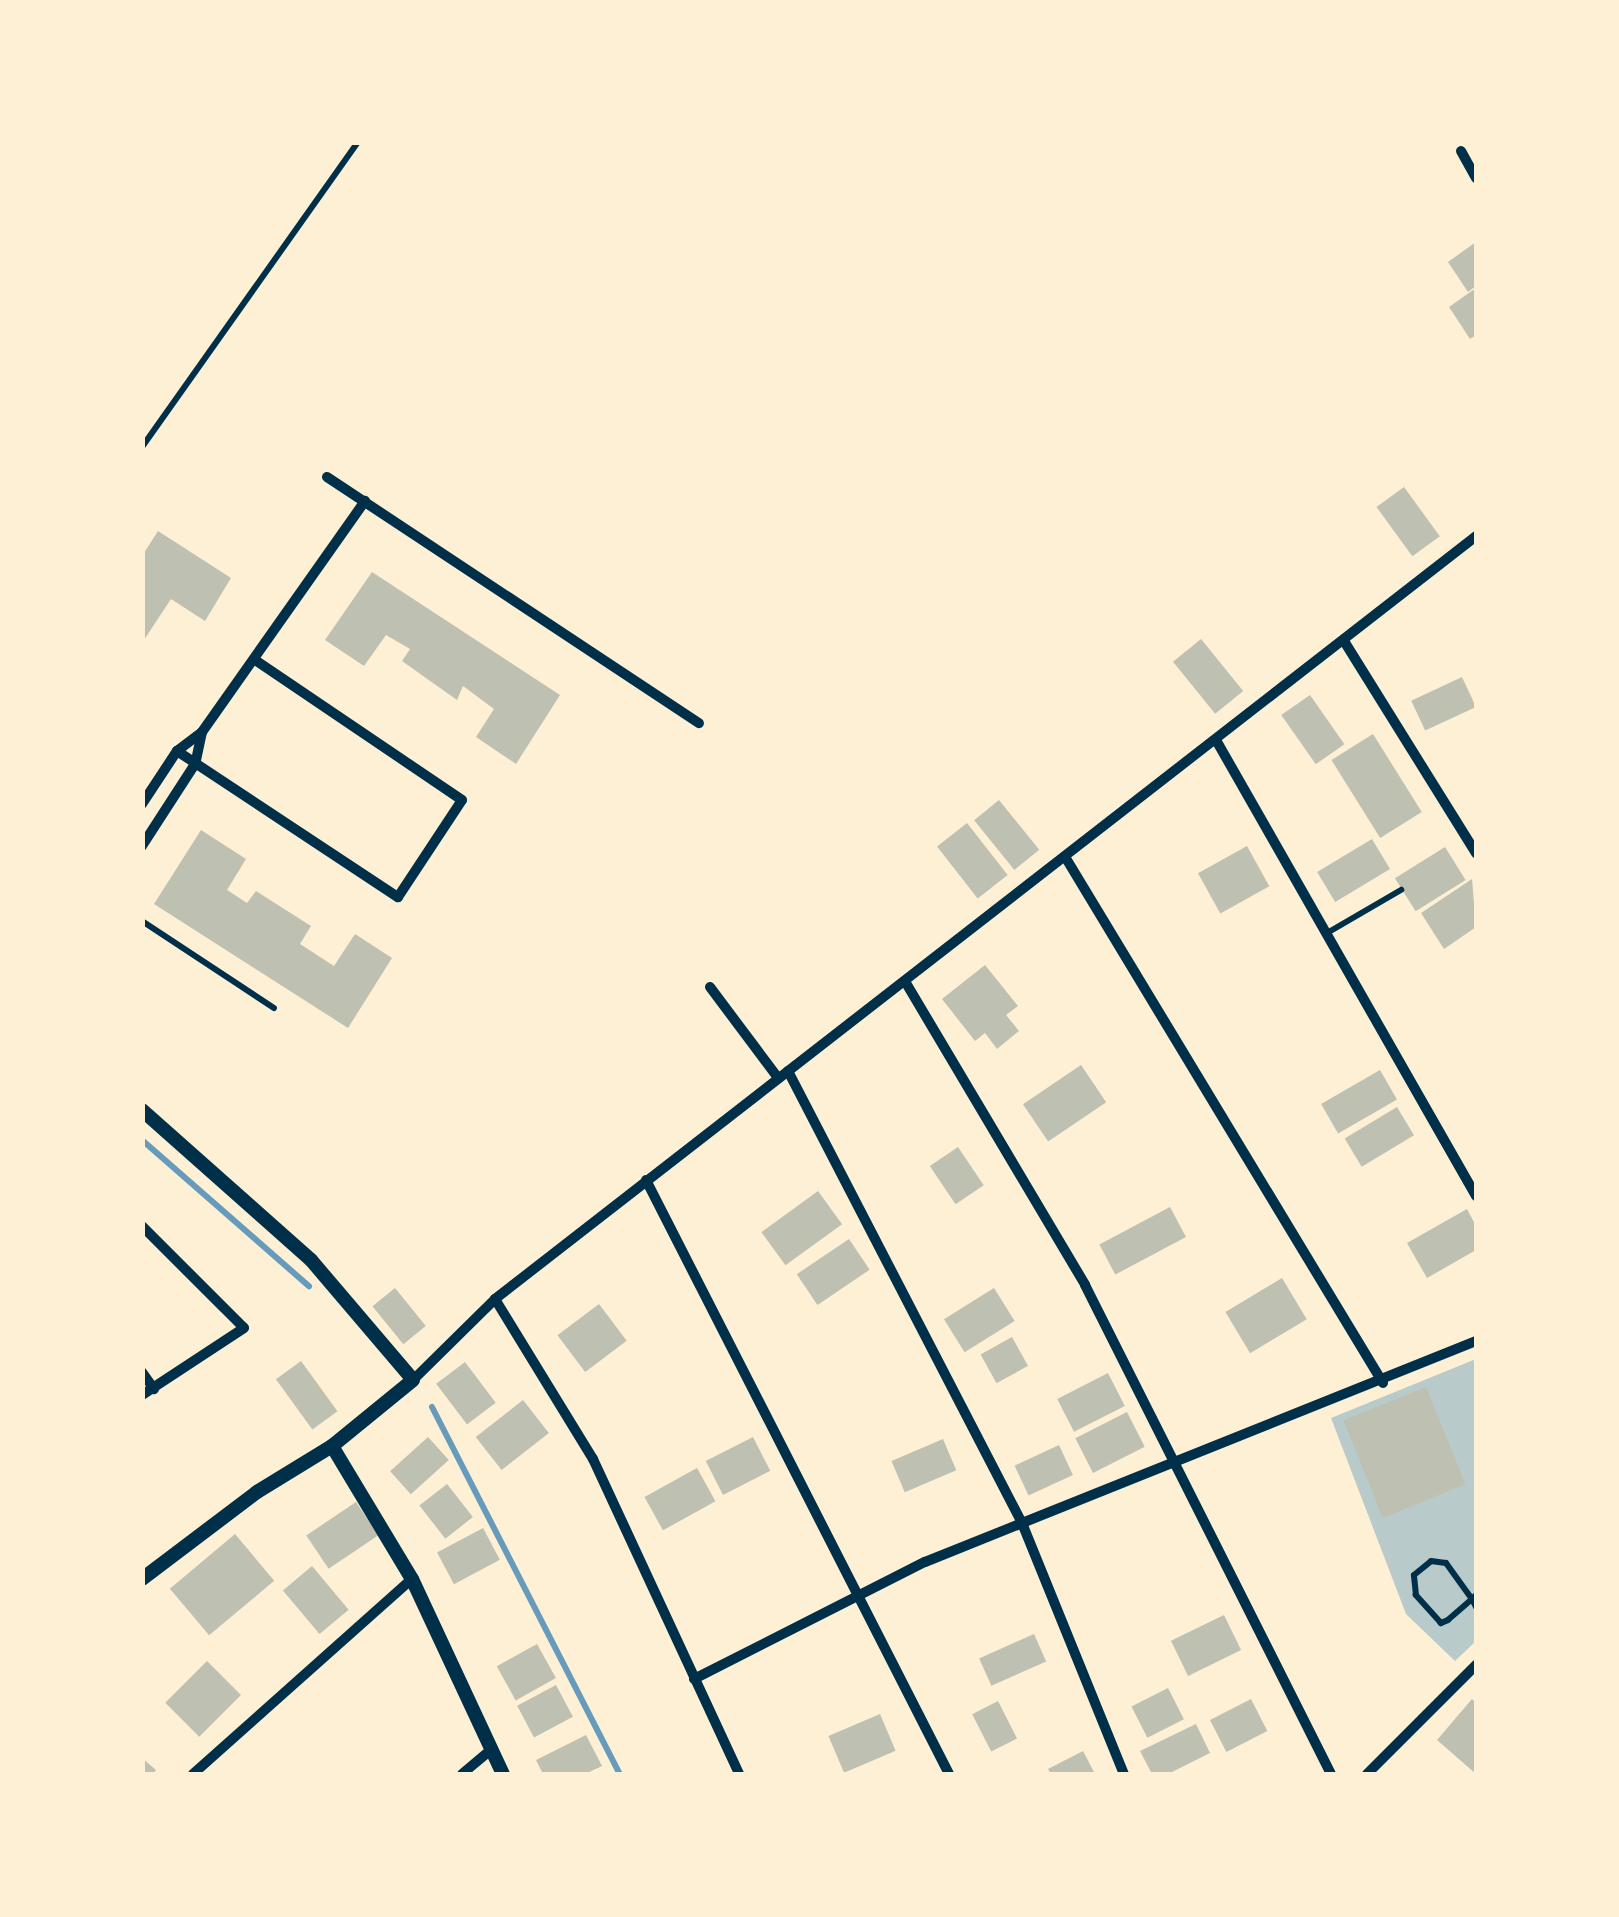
<!DOCTYPE html>
<html>
<head>
<meta charset="utf-8">
<style>
	body { margin:0 }
	#map { position:relative; width:1619px; height:1917px; overflow:hidden; background:#fdf0d5; font-family:"Roboto Condensed",sans-serif }
	div>[style] { position:absolute }
	.green>* { inset:0; background:#b9caca }
	.stream>* { height:6px; margin:-3px; padding:0 3px; transform-origin:3px; border-radius:3px; background:#669bbc }
	.building>* { inset:0; background:#bec0b2; transform-origin:0 0 }
	.service>* { height:6px; margin:-3px; padding:0 3px; transform-origin:3px; border-radius:3px; background:#003049 }
	.minor>* { height:10px; margin:-5px; padding:0 5px; transform-origin:5px; border-radius:5px; background:#003049 }
	.tertiary>* { height:14px; margin:-7px; padding:0 7px; transform-origin:7px; border-radius:7px; background:#003049 }
	span { translate:-50% -50%; white-space:nowrap; text-align:center; line-height:1.15; -webkit-text-stroke:8px #fdf0d5; paint-order:stroke }
	.frame { position:absolute; inset:0; border:145px solid #fdf0d5; pointer-events:none }
</style>
</head>
<body>
<div id="map">
	<div class="green">
		<i style="clip-path:polygon(1476px 1359px,1476px 1641px,1455px 1661px,1406px 1614px,1331px 1418px)"></i>
	</div>
	<div class="stream">
		<i style="left:142px;top:1140px;width:222px;rotate:41.2deg"></i>
		<i style="left:432px;top:1407px;width:412px;rotate:62.9deg"></i>
	</div>
	<div class="building">
		<i style="clip-path:polygon(1476px 242px,1476px 286px,1468px 292px,1448px 262px)"></i>
		<i style="clip-path:polygon(1476px 288px,1476px 335px,1470px 339px,1449px 307px)"></i>
		<i style="left:1404px;top:487px;width:61px;height:34px;rotate:54deg"></i>
		<i style="clip-path:polygon(158px 531px,231px 578px,205px 621px,171px 599px,142px 643px,142px 556px)"></i>
		<i style="clip-path:polygon(372px 572px,560px 695px,516px 764px,476px 737px,494px 709px,463px 686px,457px 700px,402px 661px,410px 649px,386px 635px,364px 666px,325px 640px)"></i>
		<i style="left:1201px;top:639px;width:67px;height:36px;rotate:51deg"></i>
		<i style="left:1462px;top:677px;width:33px;height:56px;rotate:65deg"></i>
		<i style="left:1310px;top:695px;width:60px;height:35px;rotate:55deg"></i>
		<i style="left:1373px;top:734px;width:92px;height:49px;rotate:58deg"></i>
		<i style="left:999px;top:800px;width:64px;height:32px;rotate:51deg"></i>
		<i style="left:967px;top:823px;width:66px;height:38px;rotate:52deg"></i>
		<i style="clip-path:polygon(201px 830px,246px 859px,227px 890px,247px 903px,256px 891px,311px 926px,300px 944px,334px 966px,355px 934px,392px 958px,348px 1028px,154px 904px)"></i>
		<i style="left:1372px;top:839px;width:35px;height:64px;rotate:59deg"></i>
		<i style="left:1247px;top:846px;width:46px;height:56px;rotate:61deg"></i>
		<i style="left:1445px;top:847px;width:39px;height:59px;rotate:58deg"></i>
		<i style="clip-path:polygon(1472px 879px,1476px 927px,1444px 949px,1421px 913px)"></i>
		<i style="clip-path:polygon(985px 965px,1018px 1006px,1006px 1015px,1019px 1031px,997px 1049px,985px 1033px,975px 1041px,942px 999px)"></i>
		<i style="left:1081px;top:1065px;width:45px;height:70px;rotate:56deg"></i>
		<i style="left:1380px;top:1070px;width:34px;height:68px;rotate:60deg"></i>
		<i style="left:1397px;top:1107px;width:33px;height:61px;rotate:59deg"></i>
		<i style="left:958px;top:1147px;width:46px;height:34px;rotate:56deg"></i>
		<i style="left:818px;top:1191px;width:41px;height:70px;rotate:54deg"></i>
		<i style="left:1170px;top:1207px;width:34px;height:80px;rotate:62deg"></i>
		<i style="clip-path:polygon(1467px 1209px,1476px 1226px,1476px 1250px,1427px 1278px,1407px 1243px)"></i>
		<i style="left:849px;top:1239px;width:37px;height:63px;rotate:56deg"></i>
		<i style="left:1282px;top:1278px;width:48px;height:66px;rotate:59deg"></i>
		<i style="left:395px;top:1288px;width:49px;height:29px;rotate:51deg"></i>
		<i style="left:994px;top:1288px;width:39px;height:59px;rotate:58deg"></i>
		<i style="left:599px;top:1304px;width:46px;height:52px;rotate:53deg"></i>
		<i style="left:1012px;top:1337px;width:33px;height:36px;rotate:61deg"></i>
		<i style="left:301px;top:1361px;width:62px;height:31px;rotate:54deg"></i>
		<i style="left:465px;top:1362px;width:51px;height:36px;rotate:53deg"></i>
		<i style="left:1108px;top:1373px;width:37px;height:57px;rotate:63deg"></i>
		<i style="left:1426px;top:1387px;width:105px;height:89px;rotate:68deg"></i>
		<i style="left:523px;top:1400px;width:42px;height:60px;rotate:52deg"></i>
		<i style="left:1127px;top:1412px;width:39px;height:58px;rotate:63deg"></i>
		<i style="left:428px;top:1437px;width:31px;height:51px;rotate:48deg"></i>
		<i style="left:753px;top:1437px;width:38px;height:53px;rotate:63deg"></i>
		<i style="left:943px;top:1439px;width:34px;height:56px;rotate:67deg"></i>
		<i style="left:1059px;top:1445px;width:33px;height:49px;rotate:65deg"></i>
		<i style="left:697px;top:1468px;width:38px;height:60px;rotate:61deg"></i>
		<i style="left:447px;top:1484px;width:42px;height:35px;rotate:52deg"></i>
		<i style="left:356px;top:1502px;width:40px;height:60px;rotate:56deg"></i>
		<i style="left:483px;top:1528px;width:36px;height:52px;rotate:62deg"></i>
		<i style="left:235px;top:1534px;width:61px;height:85px;rotate:50deg"></i>
		<i style="left:312px;top:1566px;width:57px;height:38px;rotate:50deg"></i>
		<i style="left:1224px;top:1615px;width:39px;height:59px;rotate:64deg"></i>
		<i style="left:1034px;top:1634px;width:30px;height:60px;rotate:66deg"></i>
		<i style="left:537px;top:1644px;width:39px;height:46px;rotate:61deg"></i>
		<i style="left:207px;top:1661px;width:48px;height:59px;rotate:45deg"></i>
		<i style="left:556px;top:1685px;width:36px;height:44px;rotate:62deg"></i>
		<i style="left:1168px;top:1688px;width:35px;height:41px;rotate:63deg"></i>
		<i style="left:1251px;top:1699px;width:36px;height:46px;rotate:63deg"></i>
		<i style="clip-path:polygon(1472px 1699px,1476px 1703px,1476px 1774px,1437px 1740px)"></i>
		<i style="left:998px;top:1701px;width:42px;height:29px;rotate:63deg"></i>
		<i style="left:880px;top:1714px;width:40px;height:56px;rotate:67deg"></i>
		<i style="clip-path:polygon(1196px 1724px,1210px 1753px,1168px 1774px,1152px 1774px,1140px 1751px)"></i>
		<i style="clip-path:polygon(586px 1735px,602px 1766px,585px 1774px,543px 1774px,536px 1760px)"></i>
		<i style="clip-path:polygon(1083px 1751px,1095px 1774px,1051px 1774px,1048px 1769px)"></i>
		<i style="clip-path:polygon(142px 1758px,156px 1770px,153px 1774px,142px 1774px)"></i>
	</div>
	<div class="service">
		<i style="left:142px;top:447px;width:374px;rotate:-54.7deg"></i>
		<i style="left:142px;top:921px;width:158px;rotate:33.4deg"></i>
		<i style="left:1327px;top:933px;width:86px;rotate:-30.2deg"></i>
		<i style="left:1476px;top:1595px;width:6px;rotate:135deg"></i>
		<i style="left:1472px;top:1599px;width:32px;rotate:139deg"></i>
		<i style="left:1448px;top:1620px;width:8px;rotate:157deg"></i>
		<i style="left:1441px;top:1623px;width:38px;rotate:-132deg"></i>
		<i style="left:1416px;top:1595px;width:20px;rotate:-96deg"></i>
		<i style="left:1414px;top:1575px;width:22px;rotate:-39deg"></i>
		<i style="left:1431px;top:1561px;width:15px;rotate:8deg"></i>
		<i style="left:1446px;top:1563px;width:44px;rotate:54.2deg"></i>
		<i style="left:1472px;top:1599px;width:9px;rotate:63deg"></i>
	</div>
	<div class="minor">
		<i style="left:1461px;top:151px;width:31px;rotate:61deg"></i>
		<i style="left:327px;top:477px;width:446px;rotate:33.5deg"></i>
		<i style="left:1344px;top:641px;width:250px;rotate:58.1deg"></i>
		<i style="left:202px;top:732px;width:283px;rotate:-54.8deg"></i>
		<i style="left:1216px;top:740px;width:525px;rotate:60.31deg"></i>
		<i style="left:177px;top:751px;width:265px;rotate:33.5deg"></i>
		<i style="left:398px;top:897px;width:116px;rotate:-56.6deg"></i>
		<i style="left:462px;top:800px;width:251px;rotate:-145.9deg"></i>
		<i style="left:142px;top:804px;width:64px;rotate:-56.6deg"></i>
		<i style="left:177px;top:751px;width:31px;rotate:-37deg"></i>
		<i style="left:202px;top:732px;width:33px;rotate:102deg"></i>
		<i style="left:195px;top:764px;width:98px;rotate:122.9deg"></i>
		<i style="left:1067px;top:860px;width:611px;rotate:58.86deg"></i>
		<i style="left:906px;top:983px;width:351px;rotate:59.3deg"></i>
		<i style="left:1085px;top:1285px;width:547px;rotate:63.29deg"></i>
		<i style="left:710px;top:987px;width:114px;rotate:53.2deg"></i>
		<i style="left:788px;top:1071px;width:509px;rotate:62.63deg"></i>
		<i style="left:1022px;top:1523px;width:271px;rotate:67.9deg"></i>
		<i style="left:646px;top:1180px;width:667px;rotate:62.97deg"></i>
		<i style="left:142px;top:1226px;width:144px;rotate:45deg"></i>
		<i style="left:244px;top:1328px;width:122px;rotate:146.7deg"></i>
		<i style="left:495px;top:1299px;width:188px;rotate:58.5deg"></i>
		<i style="left:593px;top:1459px;width:347px;rotate:65.1deg"></i>
		<i style="left:142px;top:1372px;width:21px;rotate:55deg"></i>
		<i style="left:413px;top:1380px;width:115px;rotate:-44.6deg"></i>
		<i style="left:495px;top:1299px;width:1243px;rotate:-37.87deg"></i>
		<i style="left:694px;top:1679px;width:259px;rotate:-26.9deg"></i>
		<i style="left:925px;top:1562px;width:594px;rotate:-21.86deg"></i>
		<i style="left:193px;top:1774px;width:293px;rotate:-41.7deg"></i>
		<i style="left:462px;top:1774px;width:38px;rotate:-40deg"></i>
		<i style="left:1367px;top:1774px;width:154px;rotate:-45deg"></i>
	</div>
	<div class="tertiary">
		<i style="left:142px;top:1110px;width:226px;rotate:41.6deg"></i>
		<i style="left:311px;top:1260px;width:157px;rotate:49.6deg"></i>
		<i style="left:413px;top:1380px;width:104px;rotate:140.8deg"></i>
		<i style="left:332px;top:1446px;width:88px;rotate:148.5deg"></i>
		<i style="left:257px;top:1492px;width:144px;rotate:142.9deg"></i>
		<i style="left:332px;top:1446px;width:155px;rotate:59deg"></i>
		<i style="left:412px;top:1579px;width:215px;rotate:65deg"></i>
	</div>
	<div class="frame"></div>
</div>
</body>
</html>
